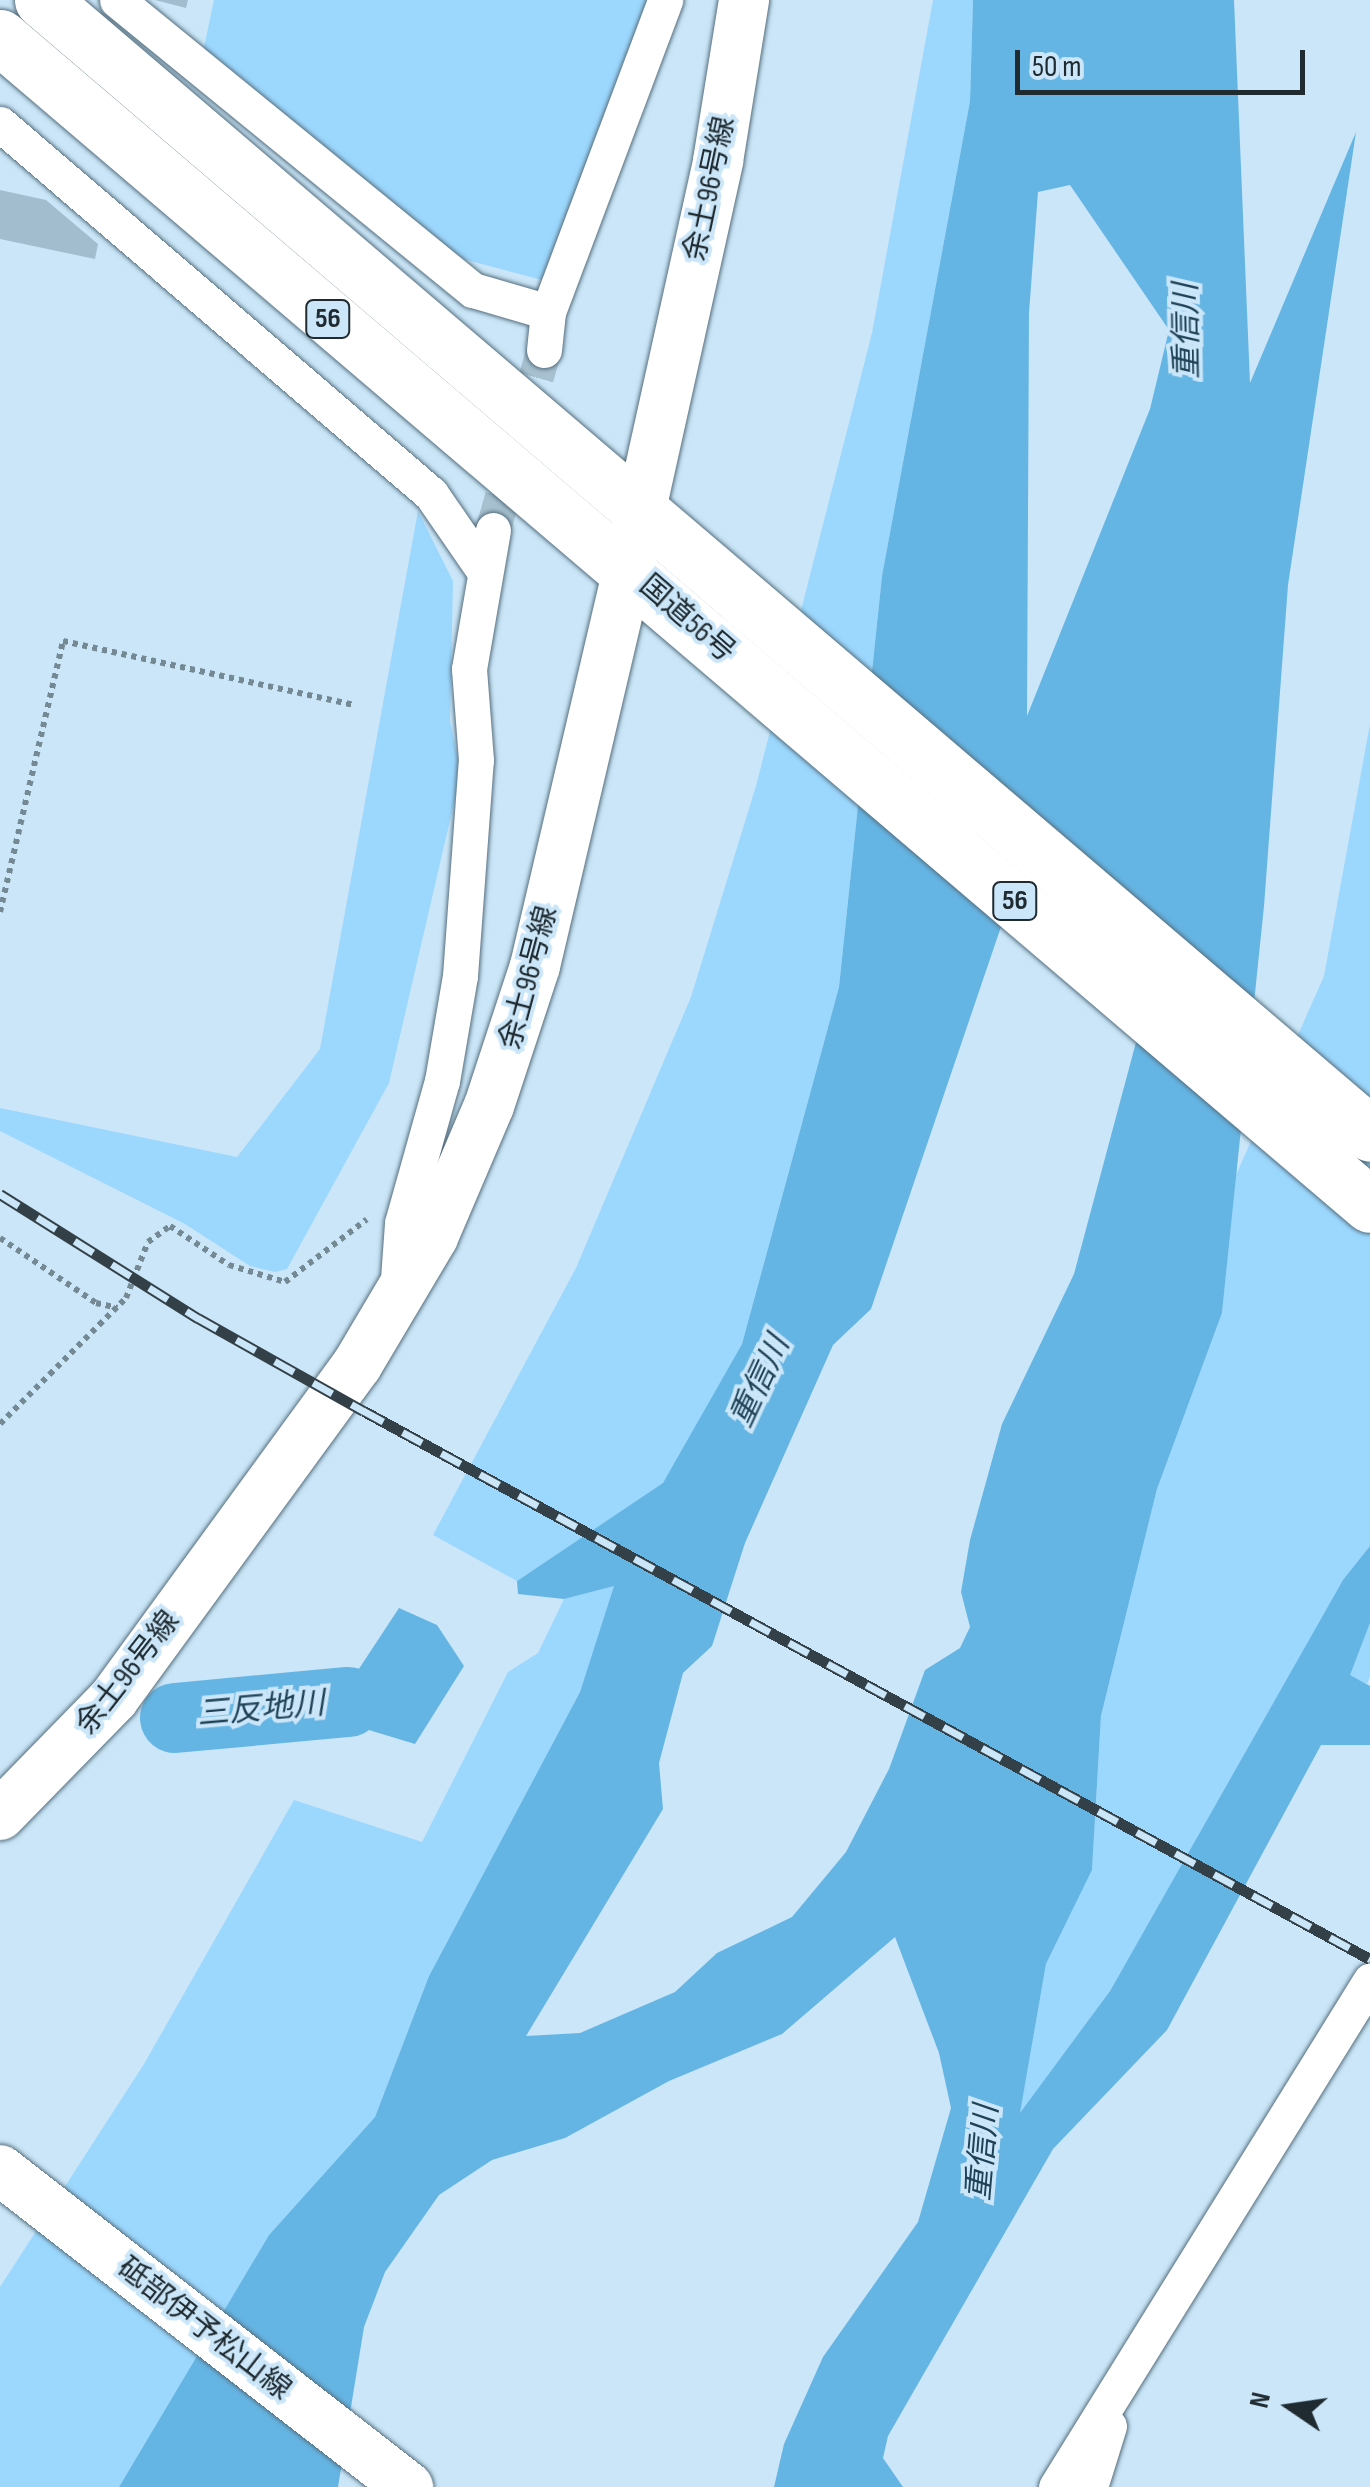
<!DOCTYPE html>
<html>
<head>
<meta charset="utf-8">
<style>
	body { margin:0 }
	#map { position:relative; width:1370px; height:2487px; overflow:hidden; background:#cae6f8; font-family:"Sofia Sans Condensed","Noto Sans JP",sans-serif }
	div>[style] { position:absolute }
	.green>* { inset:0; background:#9cd8fe }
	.water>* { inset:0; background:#65b5e4 }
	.river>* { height:70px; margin:-35px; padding:0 35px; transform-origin:35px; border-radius:35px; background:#65b5e4 }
	.building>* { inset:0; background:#a2bdce }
	.street-tunnel>* { height:35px; margin-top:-17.5px; transform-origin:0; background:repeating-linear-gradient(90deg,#a8c1d0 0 35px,transparent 0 53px) }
	.path>* { height:6px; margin-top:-3px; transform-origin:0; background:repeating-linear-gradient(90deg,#758995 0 5px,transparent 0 10px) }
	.roads { filter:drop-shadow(0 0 2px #556e7e) drop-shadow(0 0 2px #556e7e) }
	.street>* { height:35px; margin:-17.5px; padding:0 17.5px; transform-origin:17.5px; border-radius:17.5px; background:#fff }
	.secondary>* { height:50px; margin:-25px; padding:0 25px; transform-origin:25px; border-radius:25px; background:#fff }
	.highway>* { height:55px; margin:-27.5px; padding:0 27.5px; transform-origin:27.5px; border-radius:27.5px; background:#fff }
	.rail>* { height:11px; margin-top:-5.5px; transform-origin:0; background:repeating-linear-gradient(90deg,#cae6f8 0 22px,#334047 0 44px); box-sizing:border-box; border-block:2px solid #334047 }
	span { translate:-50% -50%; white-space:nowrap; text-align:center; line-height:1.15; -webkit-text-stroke:8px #cae6f8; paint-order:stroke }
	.shield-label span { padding:2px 8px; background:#cae6f8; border:2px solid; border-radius:8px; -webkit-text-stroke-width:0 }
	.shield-label { font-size:28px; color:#202b31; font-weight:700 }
	.street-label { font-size:30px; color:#202b31 }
	.water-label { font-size:32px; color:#1f4257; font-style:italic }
	.north { position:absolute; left:1240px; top:2357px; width:100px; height:100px; -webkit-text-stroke:8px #cae6f8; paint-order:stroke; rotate:283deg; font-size:28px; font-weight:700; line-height:40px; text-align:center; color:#202b31 }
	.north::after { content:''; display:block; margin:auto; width:35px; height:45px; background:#202b31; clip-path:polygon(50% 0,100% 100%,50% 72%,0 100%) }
	.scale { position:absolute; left:1015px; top:50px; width:290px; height:45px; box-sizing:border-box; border:5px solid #202b31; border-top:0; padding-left:12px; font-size:30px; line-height:35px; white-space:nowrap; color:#202b31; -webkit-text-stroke:8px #cae6f8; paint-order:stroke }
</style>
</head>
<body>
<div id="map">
	<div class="green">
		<i style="clip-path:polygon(214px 0,648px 0,542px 280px,448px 255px,203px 52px)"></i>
		<i style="clip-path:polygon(933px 0,973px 0,970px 101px,882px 576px,839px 987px,742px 1344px,664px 1483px,517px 1581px,433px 1535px,576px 1268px,691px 997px,756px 786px,872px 333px)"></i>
		<i style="clip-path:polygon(418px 511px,453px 581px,450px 721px,461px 773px,389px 1083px,287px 1269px,275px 1272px,250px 1266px,185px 1224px,0 1131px,0 1108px,237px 1157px,320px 1049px)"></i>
		<i style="clip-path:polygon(1370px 724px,1370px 1546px,1343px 1581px,1110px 1991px,1019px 2116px,1046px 1964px,1092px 1870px,1101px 1716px,1157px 1489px,1222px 1313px,1236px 1175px,1324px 976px)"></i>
		<i style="clip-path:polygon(615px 1585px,580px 1692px,429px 1976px,375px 2117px,269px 2235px,119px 2487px,0 2487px,0 2287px,144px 2064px,294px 1800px,422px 1842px,508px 1672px,538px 1653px,564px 1599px)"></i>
		<i style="clip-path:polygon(1370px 1623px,1370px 1676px,1367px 1684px,1349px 1675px)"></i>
	</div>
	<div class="water">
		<i style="clip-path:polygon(evenodd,973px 0,1234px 0,1250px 383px,1356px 132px,1288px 585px,1264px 906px,1222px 1313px,1157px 1489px,1101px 1716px,1092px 1870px,1046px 1964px,1020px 2113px,1110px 1991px,1343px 1580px,1370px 1546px,1370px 1623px,1350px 1675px,1370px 1686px,1370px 1745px,1321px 1745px,1167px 2030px,1053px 2149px,888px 2436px,883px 2458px,903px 2487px,774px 2487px,784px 2444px,823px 2357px,918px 2222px,951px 2108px,939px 2053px,895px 1937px,782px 2034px,669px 2081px,565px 2138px,492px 2160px,439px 2195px,385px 2272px,364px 2327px,338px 2487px,119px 2487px,269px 2235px,375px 2117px,429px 1976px,580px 1692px,614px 1586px,564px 1599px,518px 1594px,517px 1581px,663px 1483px,742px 1344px,839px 987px,882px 576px,970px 101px,973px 0,1070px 185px,1169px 330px,1150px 409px,1027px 716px,1029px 313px,1038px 192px,1070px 185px,973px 0,1037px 821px,1166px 930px,1074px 1274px,1002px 1424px,970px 1540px,961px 1592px,970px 1627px,960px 1648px,925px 1670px,889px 1769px,846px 1852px,792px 1917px,717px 1953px,675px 1992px,580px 2033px,526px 2036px,663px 1809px,659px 1763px,683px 1673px,712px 1646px,745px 1543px,833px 1345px,871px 1309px,1037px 821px)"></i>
		<i style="clip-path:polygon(399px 1608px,437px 1625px,464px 1666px,415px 1744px,359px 1727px,348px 1702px,347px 1687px)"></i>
	</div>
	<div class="river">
		<i style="left:175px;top:1718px;width:174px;rotate:-5.3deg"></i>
	</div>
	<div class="building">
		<i style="clip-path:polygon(155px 0,188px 0,186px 8px)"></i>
		<i style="clip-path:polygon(0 190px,46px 200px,98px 244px,95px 259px,0 239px)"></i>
	</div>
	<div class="street-tunnel">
		<i style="left:493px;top:530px;width:187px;rotate:-74.2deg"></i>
	</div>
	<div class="path">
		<i style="left:0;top:912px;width:278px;rotate:-76.9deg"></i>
		<i style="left:63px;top:641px;width:298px;rotate:12.4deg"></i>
		<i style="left:0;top:1238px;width:116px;rotate:34.1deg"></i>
		<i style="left:96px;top:1303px;width:22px;rotate:13deg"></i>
		<i style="left:0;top:1424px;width:178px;rotate:-45deg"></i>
		<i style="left:126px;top:1298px;width:60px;rotate:-68.6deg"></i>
		<i style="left:148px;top:1242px;width:27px;rotate:-36deg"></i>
		<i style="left:170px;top:1226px;width:71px;rotate:33.5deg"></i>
		<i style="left:229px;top:1265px;width:59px;rotate:16.9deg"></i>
		<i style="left:285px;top:1282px;width:103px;rotate:-37.5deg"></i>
	</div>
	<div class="roads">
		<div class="street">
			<i style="left:117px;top:0;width:459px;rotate:39.2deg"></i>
			<i style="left:473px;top:290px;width:78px;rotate:16.3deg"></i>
			<i style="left:0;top:124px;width:568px;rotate:40.65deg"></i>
			<i style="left:431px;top:494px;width:90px;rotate:55.4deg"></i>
			<i style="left:544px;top:350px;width:38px;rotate:-84deg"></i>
			<i style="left:548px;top:312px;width:333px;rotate:-69.4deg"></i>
			<i style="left:397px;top:1293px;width:70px;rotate:-85.9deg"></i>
			<i style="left:402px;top:1223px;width:148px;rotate:-74.3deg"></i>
			<i style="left:442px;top:1081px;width:107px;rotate:-80.3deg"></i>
			<i style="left:460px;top:976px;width:217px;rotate:-85.8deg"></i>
			<i style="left:476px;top:760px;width:91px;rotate:-94.4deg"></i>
			<i style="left:469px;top:669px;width:141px;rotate:-80.2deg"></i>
			<i style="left:1056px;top:2487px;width:596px;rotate:-58.18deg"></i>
			<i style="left:1090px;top:2487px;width:64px;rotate:-72.7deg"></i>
		</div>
		<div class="secondary">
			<i style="left:0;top:1815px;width:163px;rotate:-45.7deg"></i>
			<i style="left:114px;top:1698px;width:412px;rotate:-53.9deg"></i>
			<i style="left:357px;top:1365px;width:149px;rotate:-59.3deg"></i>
			<i style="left:433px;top:1237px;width:142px;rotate:-66.9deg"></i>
			<i style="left:489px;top:1106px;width:147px;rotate:-71.8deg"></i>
			<i style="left:535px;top:966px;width:409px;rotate:-76.8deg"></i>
			<i style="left:628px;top:568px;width:417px;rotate:-77.5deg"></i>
			<i style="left:718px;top:161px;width:163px;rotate:-80.8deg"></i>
			<i style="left:0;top:2170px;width:517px;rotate:37.85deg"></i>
		</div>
		<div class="highway">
			<i style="left:42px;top:0;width:1746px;rotate:40.49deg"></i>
			<i style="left:0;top:37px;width:1800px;rotate:40.45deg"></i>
		</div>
	</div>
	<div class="rail">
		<i style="left:0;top:1194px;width:234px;rotate:32.1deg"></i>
		<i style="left:198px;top:1318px;width:190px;rotate:29.3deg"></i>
		<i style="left:364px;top:1411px;width:1146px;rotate:28.58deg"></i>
	</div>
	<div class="shield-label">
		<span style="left:328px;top:319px">56</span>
		<span style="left:1015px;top:901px">56</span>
	</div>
	<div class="street-label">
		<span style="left:710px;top:189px;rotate:-78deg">余土96号線</span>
		<span style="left:687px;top:619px;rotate:41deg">国道56号</span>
		<span style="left:529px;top:978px;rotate:-75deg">余土96号線</span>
		<span style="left:128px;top:1673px;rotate:-52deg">余土96号線</span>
		<span style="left:204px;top:2329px;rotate:38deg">砥部伊予松山線</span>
	</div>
	<div class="water-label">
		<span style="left:1188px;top:331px;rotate:-91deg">重信川</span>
		<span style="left:761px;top:1382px;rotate:-65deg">重信川</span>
		<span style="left:261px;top:1710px;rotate:-5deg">三反地川</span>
		<span style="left:984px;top:2153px;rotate:-85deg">重信川</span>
	</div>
	<div class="north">N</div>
	<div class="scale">50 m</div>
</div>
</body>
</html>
